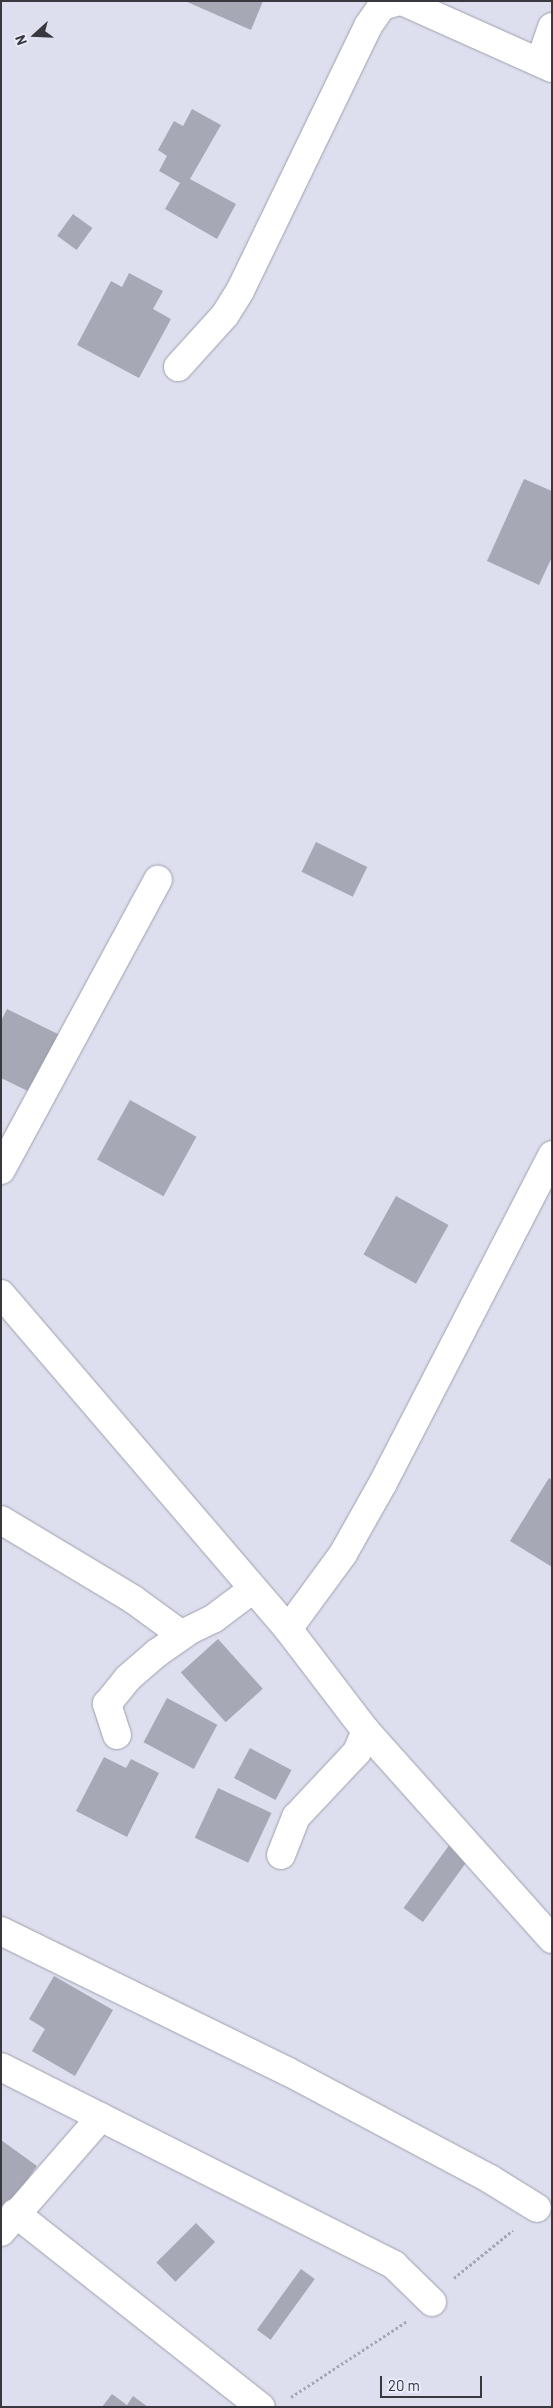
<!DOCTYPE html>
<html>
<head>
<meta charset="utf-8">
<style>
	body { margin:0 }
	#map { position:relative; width:553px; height:2408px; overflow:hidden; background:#dddfee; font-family:Barlow,sans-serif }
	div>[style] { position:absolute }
	.building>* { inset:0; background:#a6a8b5; transform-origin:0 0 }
	.path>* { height:3px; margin-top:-1.5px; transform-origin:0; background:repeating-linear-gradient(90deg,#a6a7b3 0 2.5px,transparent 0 5px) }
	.roads { filter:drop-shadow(0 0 1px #9d9fad) drop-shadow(0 0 1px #9d9fad) }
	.minor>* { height:28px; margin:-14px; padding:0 14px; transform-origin:14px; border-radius:14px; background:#fff }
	span { translate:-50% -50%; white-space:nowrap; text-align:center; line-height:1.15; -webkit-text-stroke:4px #eaecfb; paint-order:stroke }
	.frame { position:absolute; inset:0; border:2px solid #38383e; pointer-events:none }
	.north { position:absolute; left:10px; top:10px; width:50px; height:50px; -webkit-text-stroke:4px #eaecfb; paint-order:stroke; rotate:250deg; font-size:14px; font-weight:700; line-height:20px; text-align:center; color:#38383e }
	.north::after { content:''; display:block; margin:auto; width:18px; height:22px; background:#38383e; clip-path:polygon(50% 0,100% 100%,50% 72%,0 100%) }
	.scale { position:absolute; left:380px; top:2376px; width:102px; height:22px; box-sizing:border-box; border:2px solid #38383e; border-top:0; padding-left:6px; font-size:15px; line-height:18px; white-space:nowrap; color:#38383e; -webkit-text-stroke:4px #eaecfb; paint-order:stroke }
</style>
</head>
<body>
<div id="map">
	<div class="building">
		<i style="clip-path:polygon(185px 1px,263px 1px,251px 30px)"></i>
		<i style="clip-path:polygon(192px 109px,221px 125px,190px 179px,236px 204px,217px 239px,165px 209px,180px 183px,159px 171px,167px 156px,158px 150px,174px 121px,183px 126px)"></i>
		<i style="left:73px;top:214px;width:24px;height:27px;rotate:36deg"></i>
		<i style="clip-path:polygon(129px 273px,163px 291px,153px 309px,171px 319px,139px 378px,77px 345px,111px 281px,122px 287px)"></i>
		<i style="clip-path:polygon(524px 479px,552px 491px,552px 557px,539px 585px,487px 561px)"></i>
		<i style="left:316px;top:842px;width:57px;height:33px;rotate:26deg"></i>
		<i style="clip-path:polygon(7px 1009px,64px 1037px,36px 1095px,1px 1078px,1px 1021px)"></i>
		<i style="left:130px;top:1100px;width:76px;height:68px;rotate:29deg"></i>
		<i style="left:396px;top:1196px;width:60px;height:67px;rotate:29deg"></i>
		<i style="clip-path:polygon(549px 1478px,552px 1480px,552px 1567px,510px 1541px)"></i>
		<i style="left:218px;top:1639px;width:67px;height:50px;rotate:48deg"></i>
		<i style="left:167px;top:1698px;width:57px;height:50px;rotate:28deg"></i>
		<i style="left:250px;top:1748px;width:47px;height:34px;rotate:28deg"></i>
		<i style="clip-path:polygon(104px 1757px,126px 1768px,131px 1759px,159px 1773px,127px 1837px,76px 1811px)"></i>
		<i style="left:218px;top:1788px;width:59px;height:55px;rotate:25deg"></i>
		<i style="left:450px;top:1844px;width:24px;height:79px;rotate:36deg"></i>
		<i style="clip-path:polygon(54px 1976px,113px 2010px,75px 2076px,32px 2051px,45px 2029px,29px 2019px)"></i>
		<i style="clip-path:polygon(1px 2140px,37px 2166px,1px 2216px)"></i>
		<i style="left:196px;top:2223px;width:27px;height:56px;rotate:45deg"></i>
		<i style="left:301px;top:2269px;width:17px;height:75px;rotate:36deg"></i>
		<i style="clip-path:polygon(112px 2394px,127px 2405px,133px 2396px,148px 2407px,102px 2407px)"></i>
	</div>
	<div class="path">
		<i style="left:454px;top:2278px;width:76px;rotate:-39.1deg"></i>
		<i style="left:291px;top:2397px;width:139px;rotate:-33.2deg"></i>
	</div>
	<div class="roads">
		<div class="minor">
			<i style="left:402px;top:1px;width:164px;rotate:24.1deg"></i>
			<i style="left:540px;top:62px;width:37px;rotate:-71deg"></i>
			<i style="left:178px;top:367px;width:70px;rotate:-47.9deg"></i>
			<i style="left:225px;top:315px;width:28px;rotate:-58deg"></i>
			<i style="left:240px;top:291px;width:294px;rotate:-64.2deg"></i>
			<i style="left:368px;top:26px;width:24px;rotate:-55deg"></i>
			<i style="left:382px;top:6px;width:18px;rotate:-16deg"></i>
			<i style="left:1px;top:1170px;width:330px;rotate:-61.6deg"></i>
			<i style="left:1px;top:1294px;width:441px;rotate:49.4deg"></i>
			<i style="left:288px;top:1629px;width:128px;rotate:52.6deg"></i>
			<i style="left:366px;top:1731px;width:279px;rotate:48.2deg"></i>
			<i style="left:1px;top:1520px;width:155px;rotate:31deg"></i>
			<i style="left:134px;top:1600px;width:59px;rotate:36.1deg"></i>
			<i style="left:288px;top:1629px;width:93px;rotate:-53.7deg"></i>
			<i style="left:343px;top:1554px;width:81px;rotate:-60.6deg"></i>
			<i style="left:383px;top:1483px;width:369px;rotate:-62.7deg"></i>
			<i style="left:117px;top:1735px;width:33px;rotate:-108deg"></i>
			<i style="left:107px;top:1704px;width:33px;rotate:-51deg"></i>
			<i style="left:128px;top:1678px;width:38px;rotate:-41deg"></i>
			<i style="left:157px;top:1653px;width:38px;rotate:-35deg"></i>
			<i style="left:188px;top:1631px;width:28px;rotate:-26deg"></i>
			<i style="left:213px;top:1619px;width:50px;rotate:-36.9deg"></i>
			<i style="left:281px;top:1855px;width:41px;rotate:-68.5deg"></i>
			<i style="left:296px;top:1817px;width:89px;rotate:-46.8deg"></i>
			<i style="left:357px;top:1752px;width:23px;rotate:-67deg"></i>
			<i style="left:1px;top:1931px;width:318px;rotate:26.1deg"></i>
			<i style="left:287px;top:2071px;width:230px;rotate:28deg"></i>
			<i style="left:490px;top:2179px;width:55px;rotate:31.7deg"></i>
			<i style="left:1px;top:2067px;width:440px;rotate:26.7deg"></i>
			<i style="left:394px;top:2265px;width:53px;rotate:44.2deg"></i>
			<i style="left:15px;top:2213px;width:313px;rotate:38.3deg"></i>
			<i style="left:1px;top:2232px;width:152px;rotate:-49deg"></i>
		</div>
	</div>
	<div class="frame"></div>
	<div class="north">N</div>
	<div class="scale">20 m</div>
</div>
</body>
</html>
